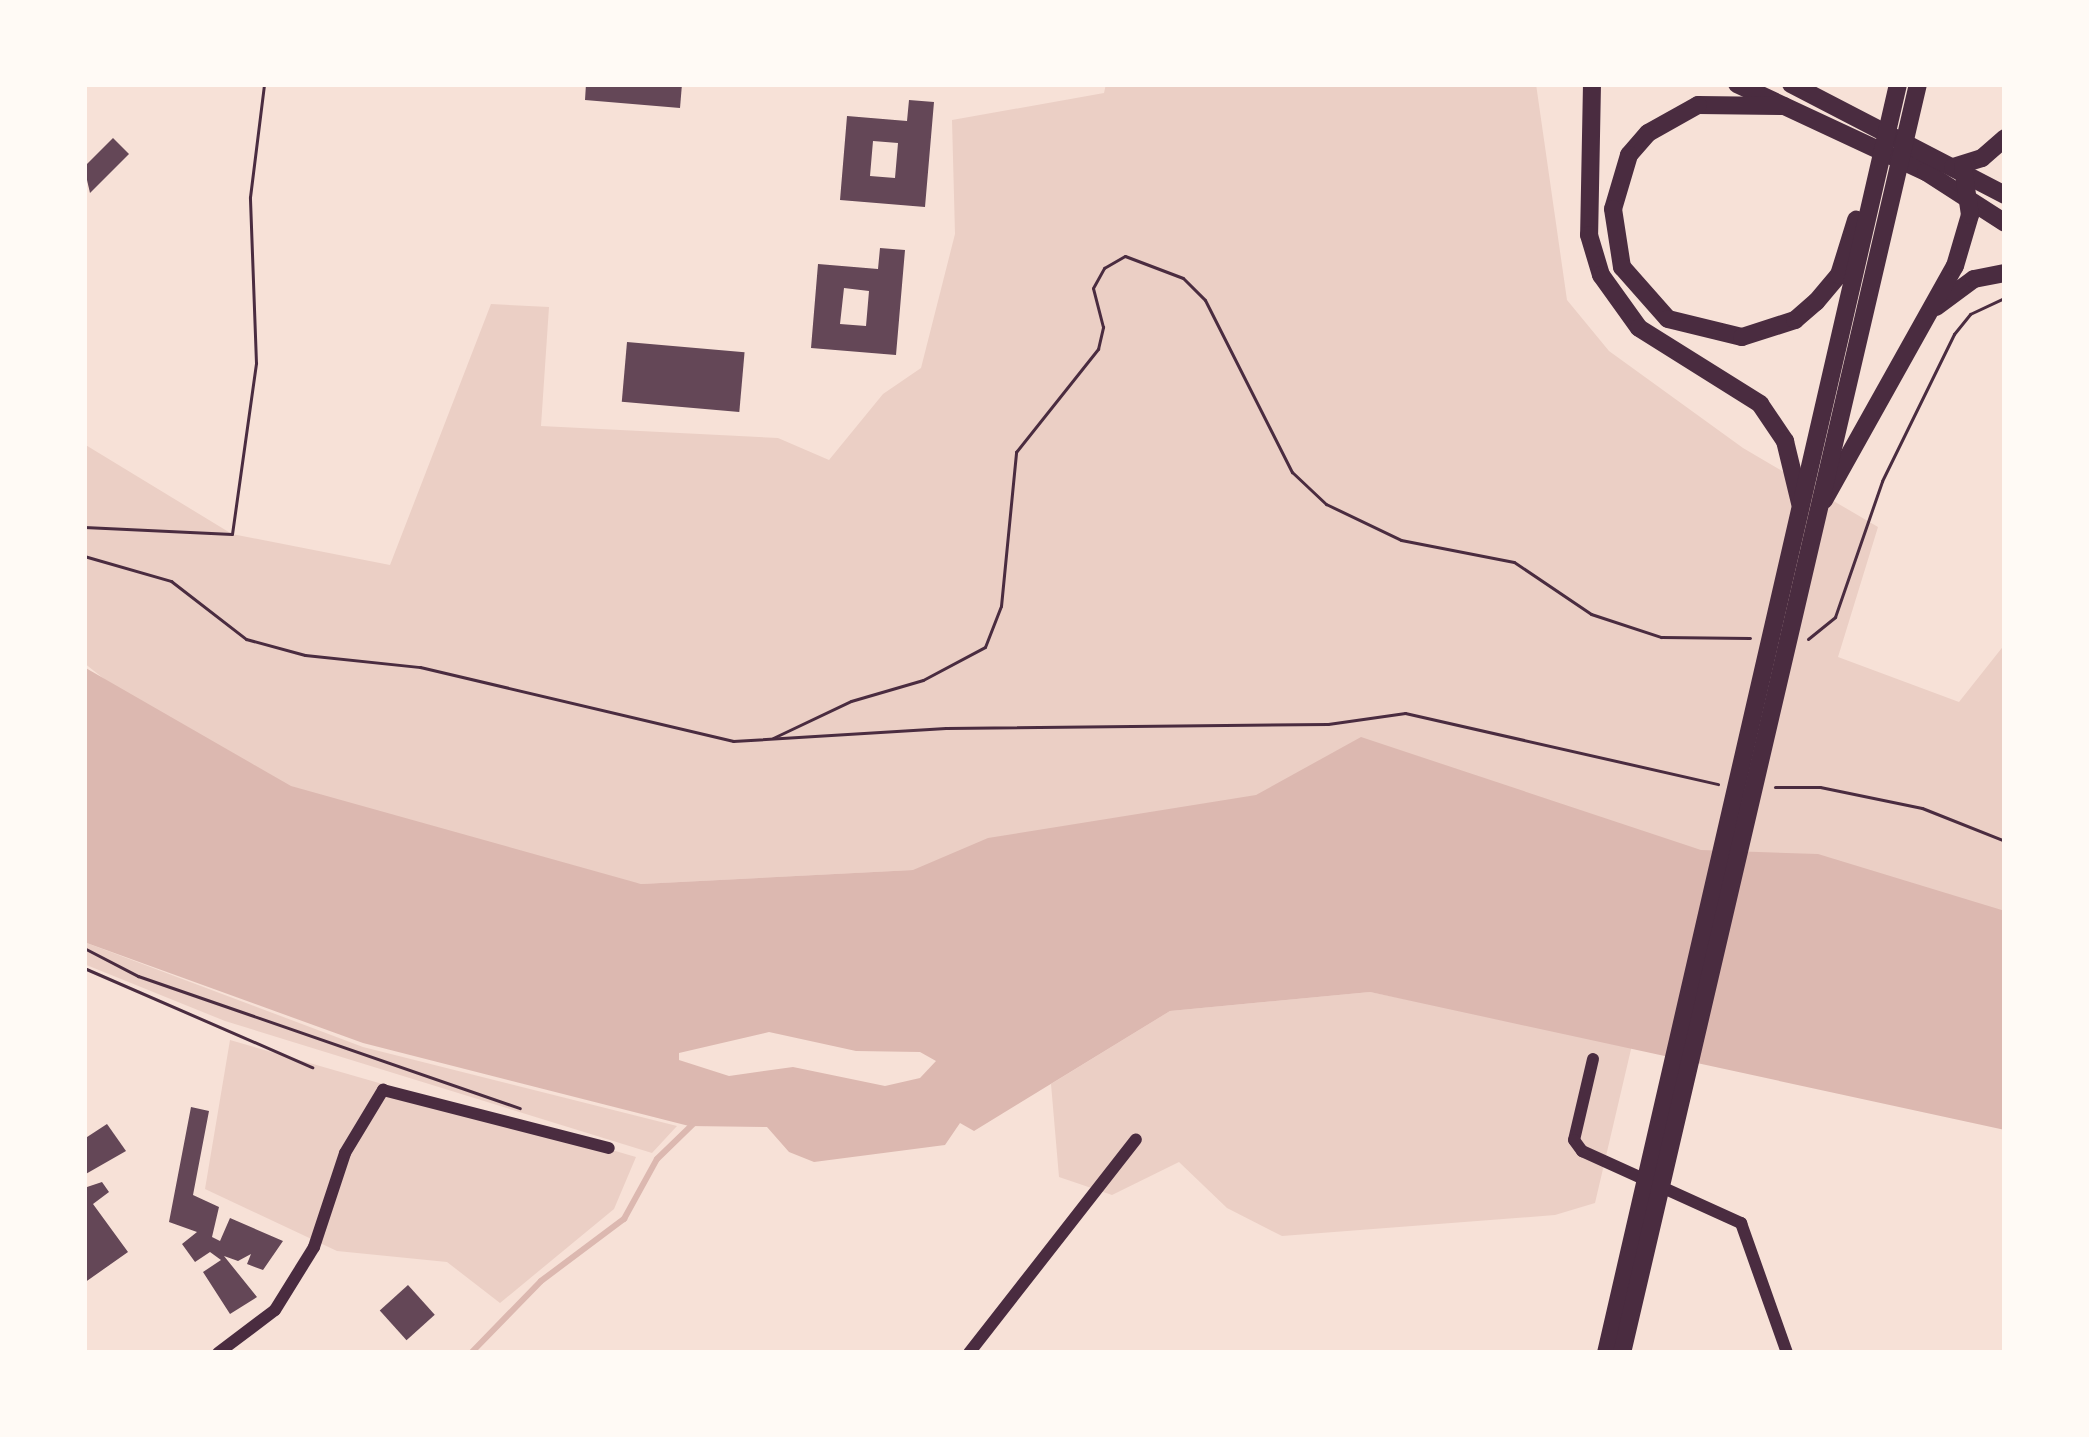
<!DOCTYPE html>
<html>
<head>
<meta charset="utf-8">
<style>
	body { margin:0 }
	#map { position:relative; width:2089px; height:1437px; overflow:hidden; background:#f7e1d7; font-family:Montserrat,sans-serif }
	div>[style] { position:absolute }
	.green>* { inset:0; background:#ebcfc5 }
	.water>* { inset:0; background:#dcb8b0 }
	.stream>* { height:6px; margin:-3px; padding:0 3px; transform-origin:3px; border-radius:3px; background:#dcb8b0 }
	.building>* { inset:0; background:#644757; transform-origin:0 0 }
	.path>* { height:3px; margin:-1.5px; padding:0 1.5px; transform-origin:1.5px; border-radius:1.5px; background:#4a2c40 }
	.minor>* { height:12px; margin:-6px; padding:0 6px; transform-origin:6px; border-radius:6px; background:#4a2c40 }
	.primary>* { height:18px; margin:-9px; padding:0 9px; transform-origin:9px; border-radius:9px; background:#4a2c40 }
	span { translate:-50% -50%; white-space:nowrap; text-align:center; line-height:1.15; -webkit-text-stroke:9px #fffaf5; paint-order:stroke }
	.frame { position:absolute; inset:0; border:87px solid #fffaf5; pointer-events:none }
</style>
</head>
<body>
<div id="map">
	<div class="green">
		<i style="clip-path:polygon(1106px 84px,1536px 84px,1567px 300px,1609px 351px,1743px 448px,1878px 527px,1838px 657px,1959px 702px,2005px 644px,2005px 916px,913px 870px,641px 884px,285px 822px,84px 663px,84px 444px,232px 534px,390px 565px,491px 304px,549px 307px,541px 426px,778px 438px,829px 460px,883px 394px,921px 368px,955px 234px,952px 120px,1104px 93px)"></i>
		<i style="clip-path:polygon(84px 942px,363px 1047px,677px 1126px,652px 1153px,225px 1021px,84px 964px)"></i>
		<i style="clip-path:polygon(1370px 992px,1632px 1045px,1595px 1203px,1555px 1215px,1282px 1236px,1227px 1208px,1179px 1162px,1112px 1195px,1059px 1177px,1051px 1084px,1170px 1011px)"></i>
		<i style="clip-path:polygon(230px 1040px,636px 1157px,614px 1209px,500px 1303px,447px 1262px,337px 1251px,205px 1189px)"></i>
	</div>
	<div class="water">
		<i style="clip-path:polygon(evenodd,84px 667px,291px 786px,641px 884px,913px 870px,988px 838px,1256px 795px,1361px 737px,1701px 850px,1818px 854px,2005px 911px,2005px 1130px,1370px 992px,1170px 1011px,974px 1131px,960px 1123px,945px 1145px,814px 1162px,789px 1152px,767px 1127px,689px 1126px,363px 1043px,84px 942px,84px 667px,769px 1032px,856px 1051px,920px 1052px,936px 1061px,920px 1078px,885px 1086px,793px 1067px,729px 1076px,679px 1060px,679px 1053px,769px 1032px)"></i>
	</div>
	<div class="stream">
		<i style="left:471px;top:1353px;width:100px;rotate:-45.8deg"></i>
		<i style="left:541px;top:1281px;width:104px;rotate:-36.8deg"></i>
		<i style="left:624px;top:1219px;width:68px;rotate:-61.2deg"></i>
		<i style="left:657px;top:1159px;width:53px;rotate:-44.2deg"></i>
	</div>
	<div class="building">
		<i style="clip-path:polygon(586px 84px,682px 84px,680px 108px,585px 100px)"></i>
		<i style="clip-path:polygon(evenodd,909px 100px,934px 102px,925px 207px,840px 200px,847px 116px,907px 121px,909px 100px,873px 141px,898px 143px,895px 178px,870px 176px,873px 141px)"></i>
		<i style="clip-path:polygon(113px 138px,129px 154px,90px 193px,84px 167px)"></i>
		<i style="clip-path:polygon(evenodd,880px 248px,905px 250px,896px 355px,811px 348px,818px 264px,878px 269px,880px 248px,844px 288px,869px 291px,866px 326px,840px 324px,844px 288px)"></i>
		<i style="left:627px;top:342px;width:118px;height:60px;rotate:5deg"></i>
		<i style="clip-path:polygon(191px 1107px,209px 1111px,193px 1195px,219px 1207px,212px 1237px,220px 1241px,230px 1218px,283px 1241px,263px 1270px,247px 1264px,251px 1254px,238px 1261px,224px 1256px,257px 1297px,230px 1314px,203px 1272px,221px 1260px,210px 1252px,195px 1262px,182px 1244px,197px 1232px,169px 1222px)"></i>
		<i style="clip-path:polygon(107px 1124px,126px 1151px,84px 1175px,84px 1139px)"></i>
		<i style="clip-path:polygon(102px 1182px,109px 1192px,93px 1204px,128px 1252px,84px 1283px,84px 1188px)"></i>
		<i style="left:408px;top:1285px;width:40px;height:38px;rotate:48deg"></i>
	</div>
	<div class="path">
		<i style="left:84px;top:527px;width:148px;rotate:2.7deg"></i>
		<i style="left:232px;top:534px;width:173px;rotate:-82deg"></i>
		<i style="left:256px;top:363px;width:166px;rotate:-92.1deg"></i>
		<i style="left:250px;top:197px;width:114px;rotate:-82.9deg"></i>
		<i style="left:84px;top:556px;width:91px;rotate:16deg"></i>
		<i style="left:171px;top:581px;width:95px;rotate:37.7deg"></i>
		<i style="left:246px;top:639px;width:61px;rotate:15.2deg"></i>
		<i style="left:305px;top:655px;width:116px;rotate:6deg"></i>
		<i style="left:420px;top:667px;width:322px;rotate:13.3deg"></i>
		<i style="left:733px;top:741px;width:213px;rotate:-3.5deg"></i>
		<i style="left:946px;top:728px;width:382px;rotate:-0.6deg"></i>
		<i style="left:1328px;top:724px;width:78px;rotate:-8.1deg"></i>
		<i style="left:1405px;top:713px;width:321px;rotate:12.8deg"></i>
		<i style="left:1808px;top:639px;width:35px;rotate:-39deg"></i>
		<i style="left:1835px;top:617px;width:144px;rotate:-70.9deg"></i>
		<i style="left:1882px;top:481px;width:164px;rotate:-63.9deg"></i>
		<i style="left:1954px;top:334px;width:26px;rotate:-51deg"></i>
		<i style="left:1970px;top:314px;width:38px;rotate:-25deg"></i>
		<i style="left:773px;top:738px;width:86px;rotate:-25.4deg"></i>
		<i style="left:851px;top:701px;width:75px;rotate:-16.3deg"></i>
		<i style="left:923px;top:680px;width:70px;rotate:-28deg"></i>
		<i style="left:985px;top:647px;width:44px;rotate:-68.7deg"></i>
		<i style="left:1001px;top:606px;width:155px;rotate:-84.4deg"></i>
		<i style="left:1016px;top:452px;width:132px;rotate:-51.5deg"></i>
		<i style="left:1098px;top:349px;width:23px;rotate:-77deg"></i>
		<i style="left:1103px;top:327px;width:40px;rotate:-104.4deg"></i>
		<i style="left:1093px;top:288px;width:23px;rotate:-61deg"></i>
		<i style="left:1104px;top:268px;width:24px;rotate:-30deg"></i>
		<i style="left:1125px;top:256px;width:62px;rotate:20.8deg"></i>
		<i style="left:1183px;top:278px;width:31px;rotate:45deg"></i>
		<i style="left:1205px;top:300px;width:193px;rotate:63.2deg"></i>
		<i style="left:1292px;top:472px;width:47px;rotate:43.3deg"></i>
		<i style="left:1326px;top:504px;width:83px;rotate:25.6deg"></i>
		<i style="left:1401px;top:540px;width:115px;rotate:11deg"></i>
		<i style="left:1514px;top:562px;width:93px;rotate:34deg"></i>
		<i style="left:1591px;top:614px;width:74px;rotate:18.2deg"></i>
		<i style="left:1661px;top:637px;width:89px;rotate:0.6deg"></i>
		<i style="left:1775px;top:787px;width:45px"></i>
		<i style="left:1820px;top:787px;width:104px;rotate:11.6deg"></i>
		<i style="left:1922px;top:808px;width:89px;rotate:21.7deg"></i>
		<i style="left:84px;top:948px;width:61px;rotate:27.4deg"></i>
		<i style="left:138px;top:976px;width:404px;rotate:19.1deg"></i>
		<i style="left:84px;top:968px;width:249px;rotate:23.5deg"></i>
	</div>
	<div class="minor">
		<i style="left:1593px;top:1059px;width:83px;rotate:103.2deg"></i>
		<i style="left:1574px;top:1140px;width:14px;rotate:54deg"></i>
		<i style="left:1582px;top:1151px;width:175px;rotate:24.4deg"></i>
		<i style="left:1741px;top:1223px;width:138px;rotate:70.5deg"></i>
		<i style="left:218px;top:1353px;width:71px;rotate:-37deg"></i>
		<i style="left:275px;top:1310px;width:74px;rotate:-58.2deg"></i>
		<i style="left:314px;top:1247px;width:99px;rotate:-71.7deg"></i>
		<i style="left:345px;top:1153px;width:74px;rotate:-58.9deg"></i>
		<i style="left:383px;top:1090px;width:233px;rotate:14.4deg"></i>
		<i style="left:969px;top:1353px;width:271px;rotate:-52deg"></i>
	</div>
	<div class="primary">
		<i style="left:1592px;top:84px;width:151px;rotate:91.1deg"></i>
		<i style="left:1589px;top:235px;width:42px;rotate:73.3deg"></i>
		<i style="left:1601px;top:275px;width:65px;rotate:54.4deg"></i>
		<i style="left:1639px;top:328px;width:143px;rotate:32.1deg"></i>
		<i style="left:1760px;top:404px;width:45px;rotate:56deg"></i>
		<i style="left:1785px;top:441px;width:64px;rotate:76.4deg"></i>
		<i style="left:1737px;top:84px;width:208px;rotate:25deg"></i>
		<i style="left:1926px;top:172px;width:94px;rotate:32.8deg"></i>
		<i style="left:1791px;top:84px;width:241px;rotate:27.4deg"></i>
		<i style="left:1784px;top:106px;width:86px;rotate:-179.3deg"></i>
		<i style="left:1698px;top:105px;width:57px;rotate:150.8deg"></i>
		<i style="left:1648px;top:133px;width:29px;rotate:131deg"></i>
		<i style="left:1629px;top:155px;width:56px;rotate:106.5deg"></i>
		<i style="left:1613px;top:209px;width:59px;rotate:81.2deg"></i>
		<i style="left:1622px;top:267px;width:69px;rotate:48.5deg"></i>
		<i style="left:1668px;top:319px;width:76px;rotate:13.7deg"></i>
		<i style="left:1742px;top:337px;width:56px;rotate:-17.8deg"></i>
		<i style="left:1795px;top:320px;width:28px;rotate:-41deg"></i>
		<i style="left:1816px;top:302px;width:35px;rotate:-50deg"></i>
		<i style="left:1839px;top:275px;width:58px;rotate:-72.8deg"></i>
		<i style="left:1953px;top:167px;width:30px;rotate:-17deg"></i>
		<i style="left:1982px;top:158px;width:30px;rotate:-41deg"></i>
		<i style="left:1936px;top:307px;width:47px;rotate:-36.4deg"></i>
		<i style="left:1974px;top:279px;width:32px;rotate:-11deg"></i>
		<i style="left:1824px;top:500px;width:268px;rotate:-60.8deg"></i>
		<i style="left:1955px;top:266px;width:53px;rotate:-73.6deg"></i>
		<i style="left:1970px;top:215px;width:49px;rotate:-98.3deg"></i>
		<i style="left:1606px;top:1353px;width:1302px;rotate:-77.04deg"></i>
		<i style="left:1622px;top:1353px;width:1303px;rotate:-76.87deg"></i>
	</div>
	<div class="frame"></div>
</div>
</body>
</html>
